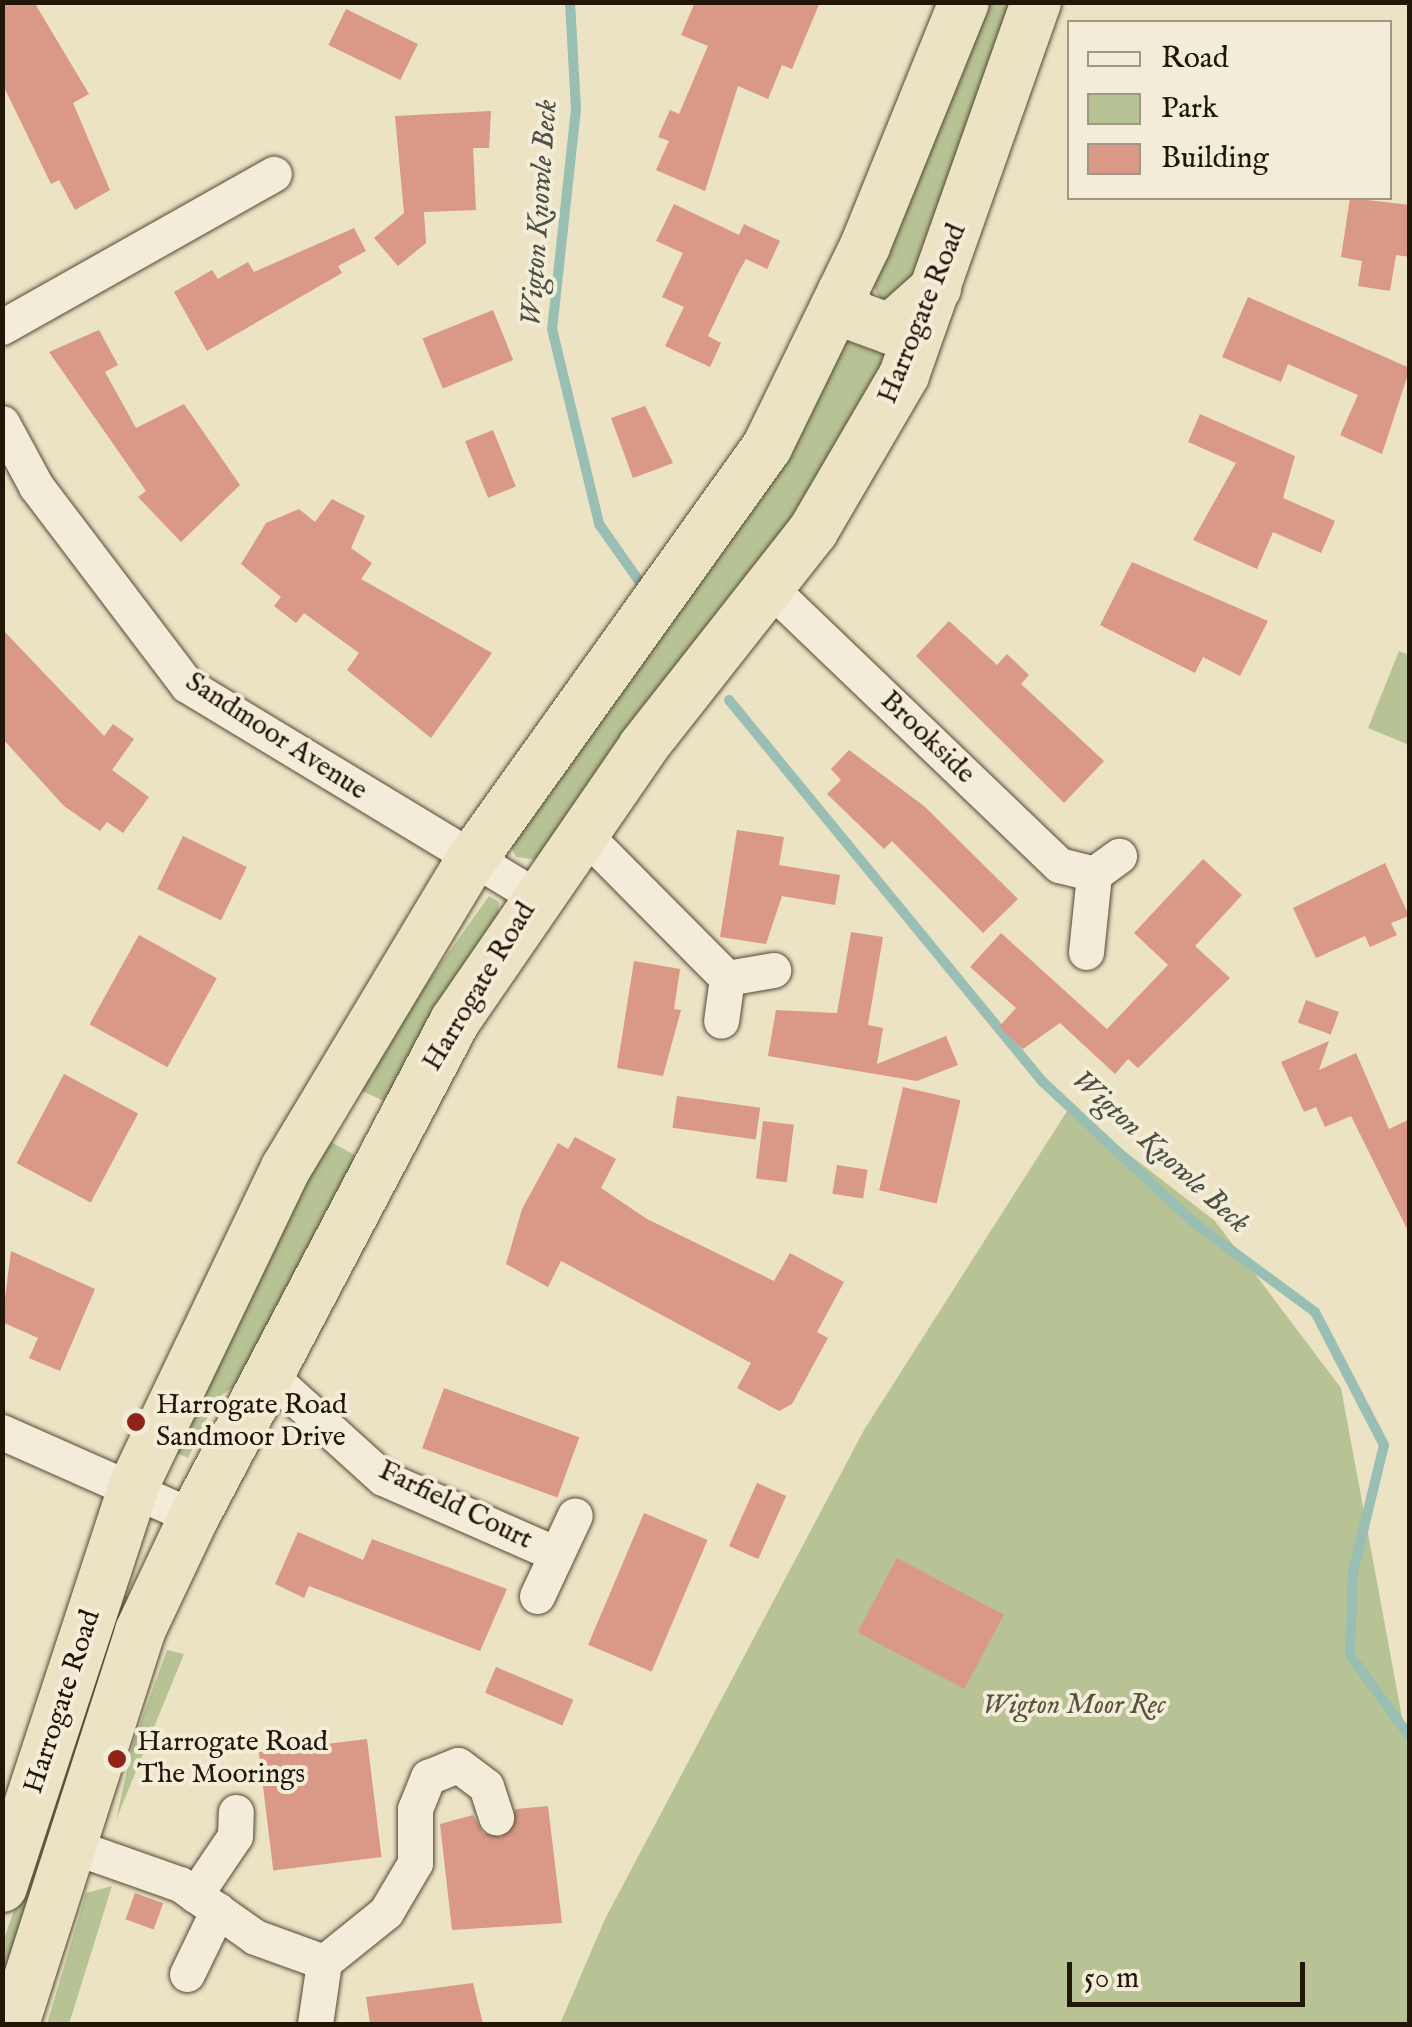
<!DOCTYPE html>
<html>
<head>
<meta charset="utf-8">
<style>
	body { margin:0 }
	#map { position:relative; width:1412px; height:2027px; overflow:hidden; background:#ece2c4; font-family:"IM FELL English",serif }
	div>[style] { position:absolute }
	.green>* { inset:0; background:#b7c394 }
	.stream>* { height:10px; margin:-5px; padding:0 5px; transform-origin:5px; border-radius:5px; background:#99beb4 }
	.building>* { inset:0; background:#da9887; transform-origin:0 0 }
	.roads { filter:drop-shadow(0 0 2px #544936) drop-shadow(0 0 2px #544936) }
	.minor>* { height:35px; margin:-17.5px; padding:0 17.5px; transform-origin:17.5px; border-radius:17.5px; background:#f3ecd9 }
	.highway>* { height:50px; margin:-25px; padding:0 25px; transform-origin:25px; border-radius:25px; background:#ece2c4 }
	.dots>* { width:28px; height:28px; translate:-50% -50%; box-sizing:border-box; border:5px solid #f3ecd9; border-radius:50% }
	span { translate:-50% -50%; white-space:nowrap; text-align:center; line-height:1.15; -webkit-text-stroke:8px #f3ecd9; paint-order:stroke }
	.street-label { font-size:28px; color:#221606 }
	.poi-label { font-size:28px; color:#221606 }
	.left { translate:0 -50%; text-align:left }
	.park-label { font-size:28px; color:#565338; font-style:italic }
	.water-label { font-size:30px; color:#4c5143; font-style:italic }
	.frame { position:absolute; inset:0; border:5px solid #221606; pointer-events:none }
	.legend { position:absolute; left:1067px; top:20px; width:325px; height:180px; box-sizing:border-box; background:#f3ecd9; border:2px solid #9f9685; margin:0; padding:12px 18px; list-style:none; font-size:30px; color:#221606 }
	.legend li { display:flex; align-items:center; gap:20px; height:50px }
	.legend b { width:50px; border:2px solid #9f9685 }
	.scale { position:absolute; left:1067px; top:1962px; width:238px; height:45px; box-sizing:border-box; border:5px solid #221606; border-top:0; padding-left:12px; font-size:30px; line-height:35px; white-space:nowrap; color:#221606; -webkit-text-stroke:8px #f3ecd9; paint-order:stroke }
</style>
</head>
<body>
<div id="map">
	<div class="green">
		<i style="clip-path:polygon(986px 3px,1013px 3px,909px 295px,881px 299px,871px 284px)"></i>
		<i style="clip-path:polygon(841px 339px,892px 357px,836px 464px,539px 860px,516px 857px,509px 841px,762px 498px)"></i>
		<i style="clip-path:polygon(1399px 651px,1409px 655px,1409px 745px,1368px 728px)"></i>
		<i style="clip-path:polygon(489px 896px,499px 902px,498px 923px,391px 1104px,353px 1087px)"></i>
		<i style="clip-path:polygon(1069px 1108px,1215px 1221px,1341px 1388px,1409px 1755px,1409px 2024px,560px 2024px,605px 1919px,864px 1430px)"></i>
		<i style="clip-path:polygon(324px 1138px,362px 1159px,238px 1384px,216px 1399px,188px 1458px,177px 1453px,185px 1419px)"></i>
		<i style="clip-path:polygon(123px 1595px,137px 1599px,3px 2012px,3px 1942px)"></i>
		<i style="clip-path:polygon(167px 1650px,184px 1654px,116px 1820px,133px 1743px)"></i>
		<i style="clip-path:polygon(112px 1886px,69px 2024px,47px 2024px,86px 1893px)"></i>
	</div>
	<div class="stream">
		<i style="left:570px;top:2px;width:107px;rotate:86.8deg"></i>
		<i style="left:576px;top:109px;width:221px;rotate:96.2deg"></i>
		<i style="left:552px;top:329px;width:201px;rotate:76.4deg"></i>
		<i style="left:599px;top:524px;width:78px;rotate:54.9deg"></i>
		<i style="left:729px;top:700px;width:494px;rotate:50.6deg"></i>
		<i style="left:1043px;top:1082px;width:205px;rotate:43deg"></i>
		<i style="left:1193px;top:1222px;width:152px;rotate:36.4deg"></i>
		<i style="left:1315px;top:1312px;width:150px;rotate:62.6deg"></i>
		<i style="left:1384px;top:1445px;width:131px;rotate:103.7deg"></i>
		<i style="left:1353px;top:1572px;width:83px;rotate:92.1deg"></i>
		<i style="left:1350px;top:1655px;width:102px;rotate:53.8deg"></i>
	</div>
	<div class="building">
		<i style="clip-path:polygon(2px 2px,34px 2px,89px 94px,73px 103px,110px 190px,75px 210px,59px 180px,51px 184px,2px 83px)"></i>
		<i style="clip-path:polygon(695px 2px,820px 2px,792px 69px,782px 65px,768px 99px,738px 86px,705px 191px,656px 170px,669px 141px,658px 137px,670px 110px,679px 114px,708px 46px,681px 35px)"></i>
		<i style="left:346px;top:9px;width:80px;height:40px;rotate:26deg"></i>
		<i style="clip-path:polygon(491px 111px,489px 148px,473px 148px,476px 210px,424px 212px,426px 243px,398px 266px,374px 238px,404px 213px,395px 116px)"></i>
		<i style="clip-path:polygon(1350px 198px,1410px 205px,1410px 257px,1396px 255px,1390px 291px,1358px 286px,1362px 261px,1341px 257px)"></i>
		<i style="clip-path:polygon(674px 204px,739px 235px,744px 224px,780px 241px,767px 269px,746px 259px,737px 275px,708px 336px,721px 343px,710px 367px,665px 346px,684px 307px,662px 297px,683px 253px,656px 241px)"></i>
		<i style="clip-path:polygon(354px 228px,366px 251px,338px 266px,342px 273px,207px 351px,174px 292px,212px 270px,218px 279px,248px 262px,254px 272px)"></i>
		<i style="clip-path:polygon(1248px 297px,1410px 368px,1382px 454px,1340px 435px,1358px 395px,1288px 364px,1281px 382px,1222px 357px)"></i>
		<i style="left:493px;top:310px;width:54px;height:76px;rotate:68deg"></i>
		<i style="clip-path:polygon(99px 330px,118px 365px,105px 372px,136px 428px,184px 404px,240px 485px,181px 542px,138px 497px,146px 491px,49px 352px)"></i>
		<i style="clip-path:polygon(645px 406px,673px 463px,633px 478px,611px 418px)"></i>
		<i style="clip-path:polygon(1200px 414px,1295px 456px,1283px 498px,1335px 521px,1321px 553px,1273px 532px,1257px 569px,1193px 540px,1236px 463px,1188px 442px)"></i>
		<i style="left:493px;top:430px;width:61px;height:30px;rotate:68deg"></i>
		<i style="clip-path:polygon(332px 499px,365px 516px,351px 548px,372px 563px,361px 579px,492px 653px,431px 738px,347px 670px,359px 653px,304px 613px,296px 623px,274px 606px,281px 597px,241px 564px,266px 523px,299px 509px,315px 522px)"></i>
		<i style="clip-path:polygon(1132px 562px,1268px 621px,1240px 676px,1203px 657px,1195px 673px,1100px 625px)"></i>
		<i style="clip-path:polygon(949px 621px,997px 665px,1007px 654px,1029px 675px,1021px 684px,1104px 761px,1064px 803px,916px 656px)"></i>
		<i style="clip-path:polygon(2px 629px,104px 736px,113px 724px,134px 739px,112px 770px,149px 797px,123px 833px,107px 822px,100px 831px,64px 806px,2px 738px)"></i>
		<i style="clip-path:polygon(849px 750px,924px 806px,1018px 899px,983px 933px,892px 841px,884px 849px,827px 794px,841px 780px,831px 769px)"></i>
		<i style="clip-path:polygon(737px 830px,784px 837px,779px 865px,840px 875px,835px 905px,782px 896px,766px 944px,720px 937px)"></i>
		<i style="left:183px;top:836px;width:71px;height:59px;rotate:26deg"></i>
		<i style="clip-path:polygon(1203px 859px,1242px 895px,1195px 946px,1230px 978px,1138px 1068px,1128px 1059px,1115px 1074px,1060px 1023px,1023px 1049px,999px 1027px,1016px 1008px,970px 967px,1001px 933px,1107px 1029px,1168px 965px,1134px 933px)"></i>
		<i style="clip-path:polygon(1385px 863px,1409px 916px,1391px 923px,1397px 935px,1370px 947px,1365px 936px,1316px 958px,1293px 908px)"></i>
		<i style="clip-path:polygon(851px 932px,883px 937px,868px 1025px,883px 1028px,877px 1064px,946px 1036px,958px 1065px,917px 1081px,768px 1056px,776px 1010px,837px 1013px)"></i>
		<i style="left:139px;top:935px;width:89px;height:102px;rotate:29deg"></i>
		<i style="clip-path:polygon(634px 961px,680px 969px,674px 1009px,681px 1010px,663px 1076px,617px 1068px)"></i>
		<i style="left:1306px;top:1000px;width:35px;height:24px;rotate:20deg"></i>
		<i style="clip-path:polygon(1329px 1041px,1319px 1070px,1356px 1053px,1389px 1129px,1410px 1119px,1410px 1235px,1351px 1116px,1325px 1127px,1316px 1107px,1304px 1112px,1281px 1062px)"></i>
		<i style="left:64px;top:1074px;width:84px;height:101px;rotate:28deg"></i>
		<i style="left:903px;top:1087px;width:59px;height:106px;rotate:13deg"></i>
		<i style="left:677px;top:1096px;width:84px;height:32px;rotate:8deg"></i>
		<i style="left:763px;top:1121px;width:31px;height:58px;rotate:7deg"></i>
		<i style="clip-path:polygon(575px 1137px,616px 1159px,601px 1188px,647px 1219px,774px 1281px,790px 1253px,844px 1282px,817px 1332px,828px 1338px,792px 1404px,779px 1411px,737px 1388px,751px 1363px,561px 1261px,548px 1287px,506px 1264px,522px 1209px,558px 1143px,568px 1149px)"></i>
		<i style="left:837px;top:1165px;width:31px;height:29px;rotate:9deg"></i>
		<i style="clip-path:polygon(11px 1251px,95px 1289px,60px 1371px,29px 1358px,38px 1338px,2px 1322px)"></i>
		<i style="left:444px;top:1388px;width:144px;height:64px;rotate:20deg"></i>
		<i style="left:757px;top:1483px;width:32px;height:69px;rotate:24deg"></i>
		<i style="left:644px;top:1513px;width:69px;height:143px;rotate:23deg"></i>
		<i style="clip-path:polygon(298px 1532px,363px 1560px,372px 1539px,507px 1589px,480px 1651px,309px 1586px,304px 1598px,275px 1584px)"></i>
		<i style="left:897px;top:1558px;width:121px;height:84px;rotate:28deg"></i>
		<i style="left:496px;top:1667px;width:84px;height:28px;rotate:23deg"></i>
		<i style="left:367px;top:1739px;width:119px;height:109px;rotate:83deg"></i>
		<i style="clip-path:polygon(548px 1806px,562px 1923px,452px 1930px,440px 1824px,473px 1815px,483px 1833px,502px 1837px,516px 1809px)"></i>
		<i style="left:135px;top:1893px;width:30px;height:28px;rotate:20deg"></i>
		<i style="clip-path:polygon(473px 1983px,483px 2024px,370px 2024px,366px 1997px)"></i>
	</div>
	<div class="roads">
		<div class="minor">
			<i style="left:2px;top:327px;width:312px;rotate:-29.4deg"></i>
			<i style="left:2px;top:423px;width:72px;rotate:61.6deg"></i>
			<i style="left:36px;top:486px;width:250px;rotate:52.8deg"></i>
			<i style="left:187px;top:685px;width:407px;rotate:31.2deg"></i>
			<i style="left:769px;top:587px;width:402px;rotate:43.8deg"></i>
			<i style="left:1059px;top:865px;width:36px;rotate:14deg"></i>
			<i style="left:1094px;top:874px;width:31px;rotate:-36deg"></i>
			<i style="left:581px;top:831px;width:207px;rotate:45.2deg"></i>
			<i style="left:727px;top:978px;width:43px;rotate:97.9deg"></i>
			<i style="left:1086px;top:952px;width:78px;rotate:-84.1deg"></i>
			<i style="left:727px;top:978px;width:47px;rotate:-9.9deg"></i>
			<i style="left:267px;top:1373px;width:156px;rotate:42.2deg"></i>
			<i style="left:383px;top:1478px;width:189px;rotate:23.7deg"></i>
			<i style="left:2px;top:1432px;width:210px;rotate:23.9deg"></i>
			<i style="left:537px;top:1596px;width:89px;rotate:-64.9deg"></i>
			<i style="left:69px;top:1845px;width:118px;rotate:19.4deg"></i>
			<i style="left:180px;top:1884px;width:92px;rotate:35.2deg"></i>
			<i style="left:255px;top:1937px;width:73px;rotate:19.9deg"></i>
			<i style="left:324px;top:1962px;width:80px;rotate:-38.9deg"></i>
			<i style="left:386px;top:1912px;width:57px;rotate:-59.4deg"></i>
			<i style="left:415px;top:1863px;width:54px;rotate:-90deg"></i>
			<i style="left:415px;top:1809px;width:35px;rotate:-68deg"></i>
			<i style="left:428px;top:1777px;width:32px;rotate:-22deg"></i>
			<i style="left:458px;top:1765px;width:35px;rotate:37deg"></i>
			<i style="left:486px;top:1786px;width:33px;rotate:72deg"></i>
			<i style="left:195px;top:1895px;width:71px;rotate:-55.9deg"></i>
			<i style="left:235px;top:1836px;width:24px;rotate:-88deg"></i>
			<i style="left:187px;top:1974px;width:71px;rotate:-64.2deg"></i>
			<i style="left:315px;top:2024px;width:63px;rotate:-81.7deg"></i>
		</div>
		<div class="highway">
			<i style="left:842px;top:293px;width:24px;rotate:66deg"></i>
			<i style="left:852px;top:315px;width:40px;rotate:20.2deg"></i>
			<i style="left:890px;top:329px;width:62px;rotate:-41.7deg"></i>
			<i style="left:2px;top:1887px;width:423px;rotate:-71.8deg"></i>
			<i style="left:134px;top:1485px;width:352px;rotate:-64.4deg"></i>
			<i style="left:286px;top:1168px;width:361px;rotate:-59deg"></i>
			<i style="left:472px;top:859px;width:507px;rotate:-54.4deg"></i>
			<i style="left:767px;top:447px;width:224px;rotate:-64deg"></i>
			<i style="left:865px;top:246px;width:263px;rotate:-67.9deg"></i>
			<i style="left:14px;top:2024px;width:413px;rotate:-72.2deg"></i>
			<i style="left:140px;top:1631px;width:126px;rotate:-64.7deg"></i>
			<i style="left:194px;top:1517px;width:560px;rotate:-62.25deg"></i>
			<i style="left:455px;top:1021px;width:332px;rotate:-55.5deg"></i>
			<i style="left:643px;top:747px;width:275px;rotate:-51.8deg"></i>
			<i style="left:813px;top:531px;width:181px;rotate:-59.7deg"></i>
			<i style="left:904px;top:375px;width:396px;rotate:-70.5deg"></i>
		</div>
	</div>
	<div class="dots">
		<i style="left:136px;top:1422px;background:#8f2418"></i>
		<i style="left:117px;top:1759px;background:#8f2418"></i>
	</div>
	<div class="street-label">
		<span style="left:923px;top:314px;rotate:-68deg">Harrogate Road</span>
		<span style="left:276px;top:737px;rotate:33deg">Sandmoor Avenue</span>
		<span style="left:927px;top:738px;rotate:44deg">Brookside</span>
		<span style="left:480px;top:987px;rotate:-59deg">Harrogate Road</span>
		<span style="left:455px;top:1506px;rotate:26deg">Farfield Court</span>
		<span style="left:63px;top:1702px;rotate:-72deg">Harrogate Road</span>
	</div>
	<div class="poi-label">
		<span class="left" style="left:156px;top:1422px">Harrogate Road<br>Sandmoor Drive</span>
		<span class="left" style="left:137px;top:1759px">Harrogate Road<br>The Moorings</span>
	</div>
	<div class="park-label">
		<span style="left:1074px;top:1706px">Wigton Moor Rec</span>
	</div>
	<div class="water-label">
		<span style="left:540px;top:213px;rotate:-86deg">Wigton Knowle Beck</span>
		<span style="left:1160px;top:1152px;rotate:42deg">Wigton Knowle Beck</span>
	</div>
	<div class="frame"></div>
	<ul class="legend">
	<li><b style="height:12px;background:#f3ecd9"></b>Road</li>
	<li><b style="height:28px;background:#b7c394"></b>Park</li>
	<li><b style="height:28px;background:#da9887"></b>Building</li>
	</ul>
	<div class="scale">50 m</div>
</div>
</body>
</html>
